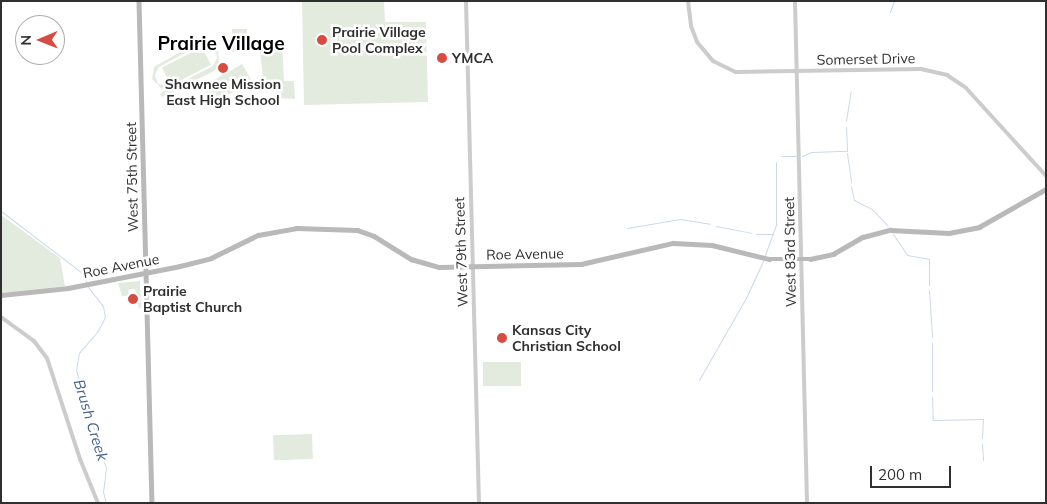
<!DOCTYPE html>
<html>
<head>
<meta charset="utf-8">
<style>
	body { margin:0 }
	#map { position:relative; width:1047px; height:504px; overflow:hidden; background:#fff; font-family:Mulish,sans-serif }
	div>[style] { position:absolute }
	.green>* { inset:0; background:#e3ebde; transform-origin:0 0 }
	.stream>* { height:1px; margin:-0.5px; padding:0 0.5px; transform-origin:0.5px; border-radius:0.5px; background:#ccd9e9 }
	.tertiary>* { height:4px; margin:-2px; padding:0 2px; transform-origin:2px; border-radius:2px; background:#ccc }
	.secondary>* { height:4.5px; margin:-2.25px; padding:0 2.25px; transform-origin:2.25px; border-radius:2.25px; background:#b9b9b9 }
	.dots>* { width:14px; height:14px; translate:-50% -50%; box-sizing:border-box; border:2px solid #fff; border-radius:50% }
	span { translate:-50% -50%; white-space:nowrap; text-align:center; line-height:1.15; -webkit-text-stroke:5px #fff; paint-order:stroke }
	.poi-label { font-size:14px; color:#2f2f2f; font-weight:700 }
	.left { translate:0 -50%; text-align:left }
	.street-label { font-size:14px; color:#2f2f2f }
	.water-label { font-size:15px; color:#43648a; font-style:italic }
	.district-label { font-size:19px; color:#000; font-weight:700 }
	.frame { position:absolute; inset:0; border:2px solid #2f2f2f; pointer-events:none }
	.north { position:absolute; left:15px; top:15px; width:50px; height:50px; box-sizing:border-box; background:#fff; border:1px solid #acacac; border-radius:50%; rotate:269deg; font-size:14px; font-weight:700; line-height:20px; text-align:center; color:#2f2f2f }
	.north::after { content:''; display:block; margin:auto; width:18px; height:22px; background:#d74c40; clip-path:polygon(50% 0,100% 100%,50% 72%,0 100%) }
	.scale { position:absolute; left:870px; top:466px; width:81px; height:22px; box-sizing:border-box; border:2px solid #2f2f2f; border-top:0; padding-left:6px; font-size:15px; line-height:18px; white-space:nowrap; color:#2f2f2f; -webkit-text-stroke:4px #fff; paint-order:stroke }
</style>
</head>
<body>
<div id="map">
	<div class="green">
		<i style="clip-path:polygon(302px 1px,384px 1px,385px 22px,426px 22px,428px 102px,304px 105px)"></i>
		<i style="left:232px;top:29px;width:15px;height:23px"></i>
		<i style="clip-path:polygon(evenodd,200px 41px,210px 42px,218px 47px,219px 65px,214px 71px,162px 97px,160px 94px,164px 91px,152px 79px,154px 67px,200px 41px,202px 44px,211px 46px,216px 51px,217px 58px,213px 66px,172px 87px,158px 84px,155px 75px,159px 67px,202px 44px)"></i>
		<i style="clip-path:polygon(282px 42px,284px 81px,294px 81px,295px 99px,279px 98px,278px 87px,264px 87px,259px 43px)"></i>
		<i style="left:202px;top:47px;width:20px;height:45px;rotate:63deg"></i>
		<i style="left:242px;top:64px;width:20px;height:45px;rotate:60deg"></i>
		<i style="clip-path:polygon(1px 215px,60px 258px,65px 286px,1px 293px)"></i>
		<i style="clip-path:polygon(140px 281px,141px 307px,139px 309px,135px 289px,129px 289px,128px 296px,122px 296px,118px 283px)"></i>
		<i style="left:521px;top:362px;width:24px;height:38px;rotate:90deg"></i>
		<i style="left:312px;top:434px;width:25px;height:39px;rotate:88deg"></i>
	</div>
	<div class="stream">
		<i style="left:890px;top:12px;width:12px;rotate:-70deg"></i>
		<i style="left:846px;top:121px;width:30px;rotate:-81deg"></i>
		<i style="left:847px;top:153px;width:29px;rotate:82deg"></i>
		<i style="left:781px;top:156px;width:15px"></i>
		<i style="left:802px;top:156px;width:10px;rotate:-24deg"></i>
		<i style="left:811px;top:152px;width:36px;rotate:-2deg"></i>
		<i style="left:847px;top:151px;width:24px;rotate:-92deg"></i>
		<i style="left:851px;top:186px;width:14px;rotate:78deg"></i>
		<i style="left:854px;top:200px;width:20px;rotate:27deg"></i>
		<i style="left:872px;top:209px;width:23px;rotate:47deg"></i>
		<i style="left:1px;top:211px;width:102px;rotate:37.4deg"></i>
		<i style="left:82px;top:273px;width:11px;rotate:63deg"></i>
		<i style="left:716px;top:226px;width:36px;rotate:11deg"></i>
		<i style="left:627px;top:228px;width:54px;rotate:-9.6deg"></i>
		<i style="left:680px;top:219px;width:30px;rotate:9deg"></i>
		<i style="left:756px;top:234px;width:17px"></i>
		<i style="left:893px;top:234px;width:25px;rotate:56deg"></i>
		<i style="left:907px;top:255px;width:22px;rotate:10deg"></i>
		<i style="left:929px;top:259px;width:26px;rotate:90deg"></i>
		<i style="left:765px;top:255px;width:33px;rotate:-70deg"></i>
		<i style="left:776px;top:224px;width:62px;rotate:-90deg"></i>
		<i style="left:88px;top:287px;width:24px;rotate:52deg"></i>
		<i style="left:103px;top:306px;width:11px;rotate:80deg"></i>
		<i style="left:105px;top:317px;width:16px;rotate:117deg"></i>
		<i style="left:98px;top:331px;width:29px;rotate:131deg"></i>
		<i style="left:79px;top:353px;width:17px;rotate:100deg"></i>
		<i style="left:76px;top:370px;width:102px;rotate:73deg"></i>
		<i style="left:106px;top:468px;width:24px;rotate:97deg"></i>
		<i style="left:103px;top:492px;width:11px;rotate:75deg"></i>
		<i style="left:929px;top:290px;width:47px;rotate:86.3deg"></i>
		<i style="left:932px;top:343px;width:48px;rotate:90deg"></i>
		<i style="left:699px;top:380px;width:95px;rotate:-60.2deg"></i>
		<i style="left:746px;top:298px;width:41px;rotate:-65.3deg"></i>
		<i style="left:932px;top:397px;width:23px;rotate:88deg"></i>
		<i style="left:933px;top:420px;width:50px;rotate:-1.1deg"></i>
		<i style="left:983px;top:419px;width:19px;rotate:93deg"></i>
		<i style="left:982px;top:444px;width:16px;rotate:86deg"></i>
	</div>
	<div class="tertiary">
		<i style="left:466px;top:1px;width:502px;rotate:88.52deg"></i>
		<i style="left:688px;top:1px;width:25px;rotate:83deg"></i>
		<i style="left:691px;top:26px;width:17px;rotate:69deg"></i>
		<i style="left:697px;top:42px;width:25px;rotate:50deg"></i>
		<i style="left:713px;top:61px;width:25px;rotate:26deg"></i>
		<i style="left:736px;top:72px;width:185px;rotate:-0.9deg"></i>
		<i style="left:921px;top:69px;width:27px;rotate:13deg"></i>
		<i style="left:947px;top:75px;width:23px;rotate:34deg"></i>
		<i style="left:966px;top:88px;width:119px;rotate:47.7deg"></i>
		<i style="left:795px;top:1px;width:502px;rotate:88.63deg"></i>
		<i style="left:1px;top:317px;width:41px;rotate:36deg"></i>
		<i style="left:34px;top:341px;width:21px;rotate:53deg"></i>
		<i style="left:47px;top:358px;width:106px;rotate:71.9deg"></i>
		<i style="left:80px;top:459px;width:48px;rotate:67.8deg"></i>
	</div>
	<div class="secondary">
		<i style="left:139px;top:1px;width:502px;rotate:88.52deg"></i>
		<i style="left:1px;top:295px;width:67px;rotate:-6deg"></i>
		<i style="left:68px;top:288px;width:114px;rotate:-11.1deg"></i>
		<i style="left:180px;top:266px;width:32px;rotate:-14deg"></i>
		<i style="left:211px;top:258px;width:52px;rotate:-26.1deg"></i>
		<i style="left:258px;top:235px;width:39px;rotate:-10deg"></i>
		<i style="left:296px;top:228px;width:61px;rotate:1.9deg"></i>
		<i style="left:357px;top:230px;width:18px;rotate:19deg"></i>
		<i style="left:374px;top:236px;width:44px;rotate:31.9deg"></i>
		<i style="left:411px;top:259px;width:29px;rotate:16deg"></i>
		<i style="left:439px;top:267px;width:142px;rotate:-1.2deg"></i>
		<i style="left:581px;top:264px;width:94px;rotate:-12.9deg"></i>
		<i style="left:673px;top:243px;width:39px;rotate:3deg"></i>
		<i style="left:712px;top:245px;width:59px;rotate:13.8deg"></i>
		<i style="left:769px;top:259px;width:41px"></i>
		<i style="left:810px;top:259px;width:24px;rotate:-12deg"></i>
		<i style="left:833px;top:254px;width:34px;rotate:-30deg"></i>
		<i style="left:863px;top:237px;width:28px;rotate:-15deg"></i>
		<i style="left:890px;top:230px;width:59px;rotate:2.9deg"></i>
		<i style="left:949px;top:233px;width:31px;rotate:-11deg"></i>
		<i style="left:979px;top:227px;width:77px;rotate:-29.6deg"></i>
	</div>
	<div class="dots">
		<i style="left:322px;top:40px;background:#d74c40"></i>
		<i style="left:442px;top:58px;background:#d74c40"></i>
		<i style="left:223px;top:68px;background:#d74c40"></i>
		<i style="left:133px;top:299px;background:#d74c40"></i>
		<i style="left:502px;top:338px;background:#d74c40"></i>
	</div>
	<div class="poi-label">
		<span class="left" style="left:332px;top:40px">Prairie Village<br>Pool Complex</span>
		<span class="left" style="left:452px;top:58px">YMCA</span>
		<span style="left:223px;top:92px">Shawnee Mission<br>East High School</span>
		<span class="left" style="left:143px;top:299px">Prairie<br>Baptist Church</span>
		<span class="left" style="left:512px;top:338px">Kansas City<br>Christian School</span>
	</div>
	<div class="street-label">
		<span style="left:866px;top:59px;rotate:-1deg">Somerset Drive</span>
		<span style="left:132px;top:177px;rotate:-91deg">West 75th Street</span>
		<span style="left:461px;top:252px;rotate:-92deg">West 79th Street</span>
		<span style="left:790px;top:252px;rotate:-91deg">West 83rd Street</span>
		<span style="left:525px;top:254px;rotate:-1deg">Roe Avenue</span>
		<span style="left:121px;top:266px;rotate:-11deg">Roe Avenue</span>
	</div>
	<div class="water-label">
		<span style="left:91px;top:420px;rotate:73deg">Brush Creek</span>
	</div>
	<div class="district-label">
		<span style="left:221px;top:44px">Prairie Village</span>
	</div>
	<div class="frame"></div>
	<div class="north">N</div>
	<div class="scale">200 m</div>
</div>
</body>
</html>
